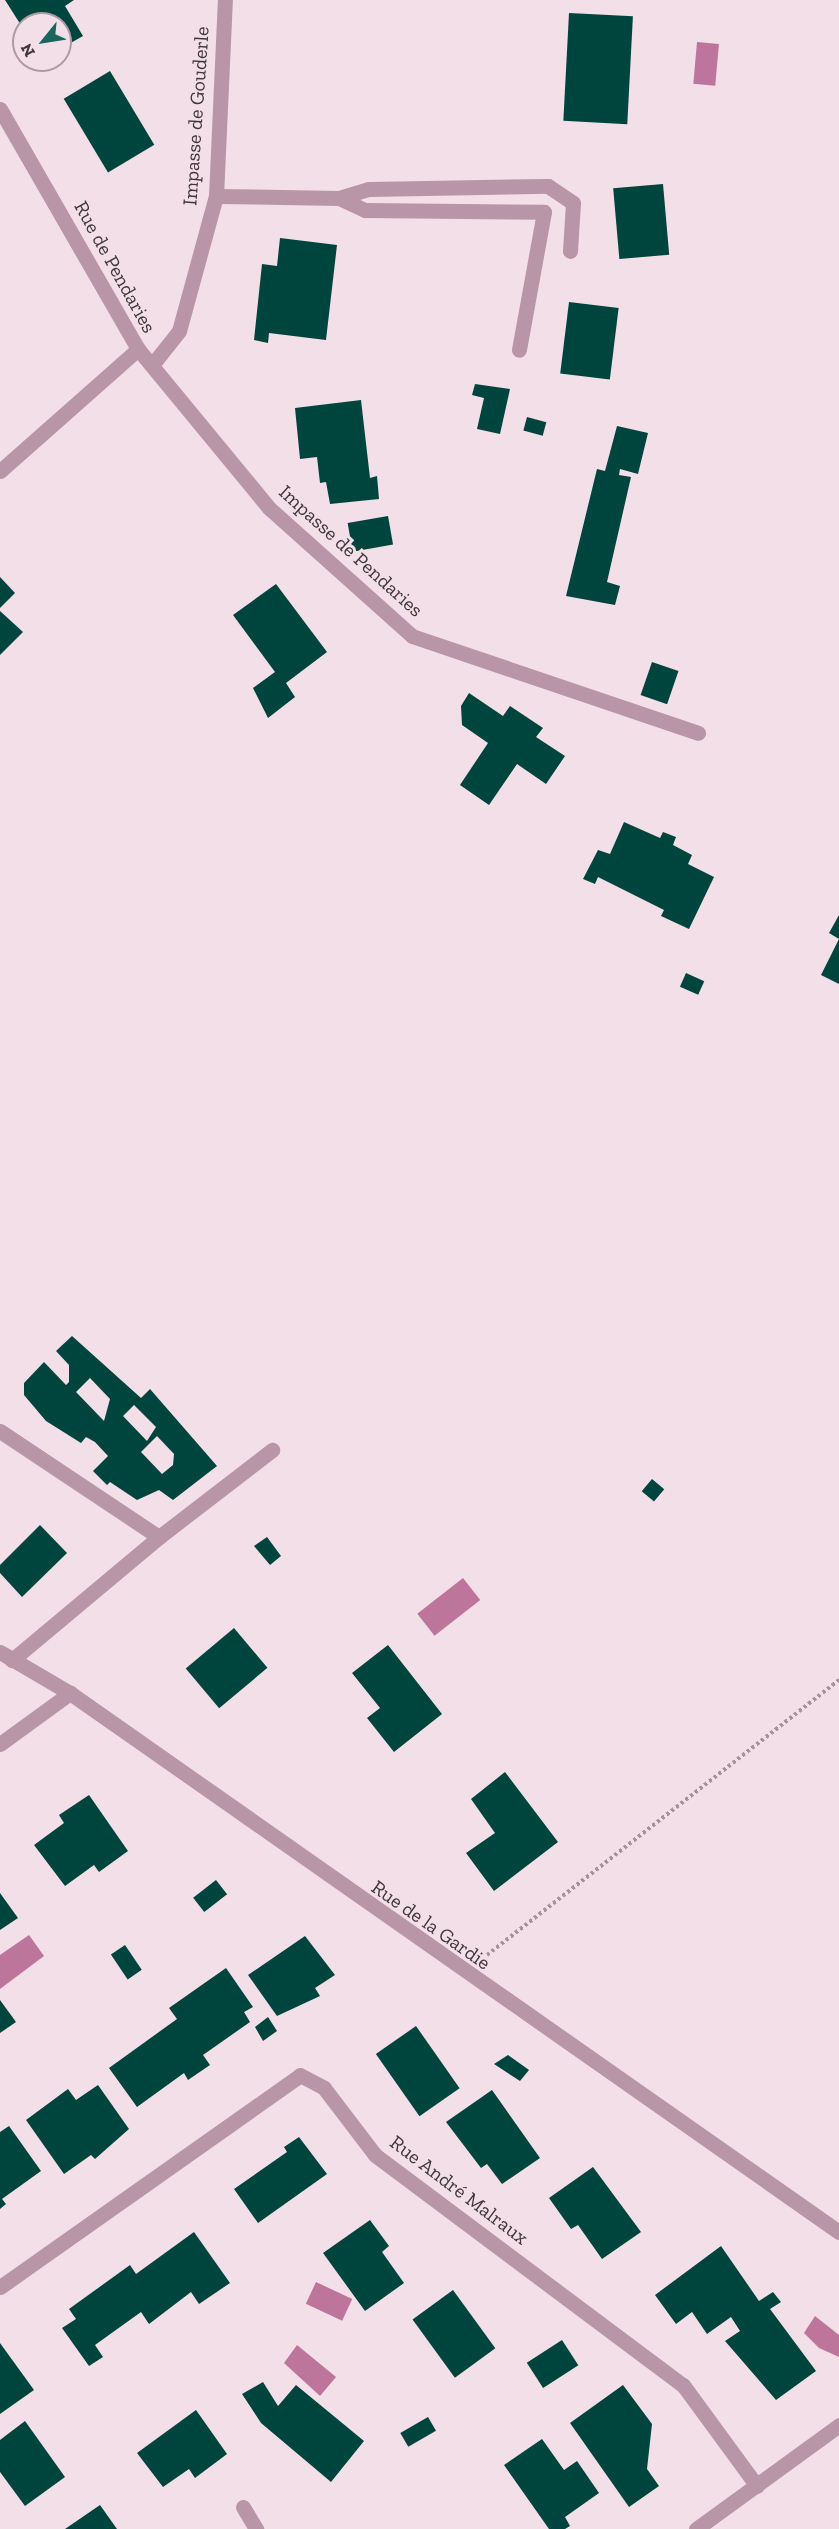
<!DOCTYPE html>
<html>
<head>
<meta charset="utf-8">
<style>
	body { margin:0 }
	#map { position:relative; width:839px; height:2529px; overflow:hidden; background:#f3dfe8; font-family:"Zilla Slab",serif }
	div>[style] { position:absolute }
	.water>* { inset:0; background:#bd759c; transform-origin:0 0 }
	.building>* { inset:0; background:#00443e; transform-origin:0 0 }
	.path>* { height:4px; margin-top:-2px; transform-origin:0; background:repeating-linear-gradient(90deg,#a3949b 0 3px,transparent 0 6px) }
	.minor>* { height:15px; margin:-7.5px; padding:0 7.5px; transform-origin:7.5px; border-radius:7.5px; background:#b996a7 }
	span { translate:-50% -50%; white-space:nowrap; text-align:center; line-height:1.15; -webkit-text-stroke:6px #f3dfe8; paint-order:stroke }
	.street-label { font-size:20px; color:#3f373b }
	.north { position:absolute; left:12px; top:12px; width:60px; height:60px; box-sizing:border-box; background:#f3dfe8; border:2px solid #ab9ca3; border-radius:50%; rotate:240deg; font-size:16px; font-weight:700; line-height:24px; text-align:center; color:#3f373b }
	.north::after { content:''; display:block; margin:auto; width:21px; height:27px; background:#1a655d; clip-path:polygon(50% 0,100% 100%,50% 72%,0 100%) }
</style>
</head>
<body>
<div id="map">
	<div class="water">
		<i style="left:697px;top:42px;width:22px;height:42px;rotate:5deg"></i>
		<i style="left:463px;top:1578px;width:28px;height:58px;rotate:52deg"></i>
		<i style="clip-path:polygon(29px 1935px,44px 1956px,0 1989px,0 1955px)"></i>
		<i style="left:316px;top:2282px;width:40px;height:24px;rotate:25deg"></i>
		<i style="clip-path:polygon(815px 2316px,839px 2335px,839px 2357px,819px 2348px,804px 2333px)"></i>
		<i style="clip-path:polygon(297px 2345px,336px 2377px,320px 2396px,284px 2363px)"></i>
	</div>
	<div class="building">
		<i style="clip-path:polygon(5px 0,74px 0,65px 6px,83px 36px,60px 49px,60px 24px,24px 24px,24px 30px)"></i>
		<i style="left:569px;top:13px;width:64px;height:108px;rotate:3deg"></i>
		<i style="left:110px;top:71px;width:86px;height:54px;rotate:59deg"></i>
		<i style="left:663px;top:184px;width:71px;height:50px;rotate:85deg"></i>
		<i style="clip-path:polygon(280px 238px,337px 245px,326px 340px,269px 333px,268px 343px,254px 340px,262px 264px,277px 266px)"></i>
		<i style="left:569px;top:302px;width:50px;height:72px;rotate:7deg"></i>
		<i style="clip-path:polygon(475px 384px,510px 389px,500px 434px,477px 429px,484px 398px,472px 395px)"></i>
		<i style="clip-path:polygon(361px 400px,370px 478px,377px 476px,379px 499px,330px 504px,326px 482px,320px 483px,317px 457px,300px 459px,295px 408px)"></i>
		<i style="left:527px;top:417px;width:20px;height:14px;rotate:15deg"></i>
		<i style="clip-path:polygon(617px 426px,648px 433px,638px 474px,620px 469px,619px 475px,631px 477px,607px 582px,620px 586px,615px 605px,566px 596px,597px 469px,605px 471px)"></i>
		<i style="left:388px;top:516px;width:29px;height:41px;rotate:80deg"></i>
		<i style="clip-path:polygon(0 577px,15px 593px,0 608px)"></i>
		<i style="clip-path:polygon(276px 584px,327px 652px,286px 683px,295px 697px,268px 718px,253px 688px,275px 672px,233px 615px)"></i>
		<i style="clip-path:polygon(0 611px,23px 632px,0 655px)"></i>
		<i style="left:652px;top:662px;width:28px;height:35px;rotate:19deg"></i>
		<i style="clip-path:polygon(469px 693px,503px 716px,510px 706px,543px 728px,536px 737px,565px 756px,546px 784px,517px 764px,489px 805px,460px 785px,488px 743px,462px 725px,461px 706px)"></i>
		<i style="clip-path:polygon(624px 822px,660px 838px,663px 832px,676px 837px,673px 845px,692px 855px,688px 864px,714px 877px,689px 929px,661px 916px,664px 910px,598px 877px,595px 884px,583px 879px,598px 850px,610px 854px)"></i>
		<i style="clip-path:polygon(839px 915px,839px 984px,821px 975px,839px 939px,829px 933px)"></i>
		<i style="left:686px;top:973px;width:20px;height:15px;rotate:24deg"></i>
		<i style="clip-path:polygon(evenodd,72px 1336px,141px 1398px,150px 1389px,217px 1466px,173px 1500px,159px 1490px,137px 1500px,110px 1482px,107px 1485px,93px 1471px,108px 1456px,95px 1442px,86px 1437px,81px 1443px,46px 1421px,24px 1395px,24px 1383px,44px 1362px,66px 1385px,69px 1382px,69px 1365px,56px 1351px,72px 1336px,90px 1378px,110px 1399px,104px 1421px,76px 1392px,90px 1378px,72px 1336px,134px 1405px,156px 1427px,147px 1441px,123px 1416px,134px 1405px,72px 1336px,157px 1436px,174px 1454px,173px 1465px,162px 1474px,141px 1452px,157px 1436px)"></i>
		<i style="left:652px;top:1479px;width:16px;height:16px;rotate:40deg"></i>
		<i style="clip-path:polygon(40px 1525px,67px 1553px,22px 1597px,0 1573px,0 1565px)"></i>
		<i style="clip-path:polygon(267px 1537px,281px 1556px,270px 1565px,254px 1546px)"></i>
		<i style="left:234px;top:1628px;width:52px;height:63px;rotate:50deg"></i>
		<i style="clip-path:polygon(388px 1645px,442px 1714px,394px 1752px,367px 1718px,380px 1708px,352px 1673px)"></i>
		<i style="clip-path:polygon(505px 1772px,558px 1842px,494px 1891px,466px 1853px,495px 1833px,471px 1799px)"></i>
		<i style="clip-path:polygon(89px 1795px,128px 1851px,99px 1872px,94px 1865px,65px 1886px,34px 1845px,64px 1823px,59px 1815px)"></i>
		<i style="left:216px;top:1880px;width:18px;height:29px;rotate:52deg"></i>
		<i style="clip-path:polygon(0 1893px,18px 1918px,0 1930px)"></i>
		<i style="clip-path:polygon(305px 1936px,335px 1975px,315px 1988px,320px 1996px,277px 2016px,248px 1975px)"></i>
		<i style="left:125px;top:1945px;width:30px;height:17px;rotate:56deg"></i>
		<i style="clip-path:polygon(226px 1968px,253px 2007px,244px 2012px,250px 2022px,203px 2055px,210px 2065px,188px 2080px,184px 2073px,137px 2107px,109px 2068px,177px 2019px,169px 2008px)"></i>
		<i style="clip-path:polygon(0 2000px,16px 2022px,0 2033px)"></i>
		<i style="clip-path:polygon(268px 2017px,277px 2031px,263px 2041px,255px 2027px)"></i>
		<i style="left:416px;top:2026px;width:76px;height:49px;rotate:55deg"></i>
		<i style="clip-path:polygon(508px 2055px,529px 2070px,520px 2081px,494px 2064px)"></i>
		<i style="clip-path:polygon(98px 2085px,129px 2129px,95px 2159px,91px 2155px,64px 2174px,26px 2120px,68px 2089px,76px 2100px)"></i>
		<i style="clip-path:polygon(492px 2090px,540px 2158px,502px 2184px,487px 2164px,481px 2168px,446px 2122px)"></i>
		<i style="clip-path:polygon(9px 2126px,41px 2171px,2px 2199px,6px 2204px,0 2209px,0 2132px)"></i>
		<i style="clip-path:polygon(299px 2137px,327px 2174px,258px 2223px,234px 2189px,287px 2152px,284px 2147px)"></i>
		<i style="clip-path:polygon(593px 2167px,641px 2232px,602px 2259px,578px 2225px,571px 2229px,549px 2198px)"></i>
		<i style="clip-path:polygon(370px 2220px,389px 2246px,382px 2252px,404px 2283px,365px 2311px,323px 2253px)"></i>
		<i style="clip-path:polygon(194px 2232px,230px 2283px,199px 2304px,191px 2292px,149px 2324px,141px 2312px,95px 2345px,103px 2357px,89px 2366px,62px 2328px,76px 2319px,69px 2309px,130px 2265px,136px 2274px)"></i>
		<i style="clip-path:polygon(721px 2246px,759px 2301px,773px 2292px,781px 2302px,770px 2309px,816px 2371px,776px 2400px,725px 2341px,740px 2331px,731px 2317px,707px 2334px,692px 2312px,676px 2324px,655px 2295px)"></i>
		<i style="left:453px;top:2290px;width:72px;height:50px;rotate:54deg"></i>
		<i style="left:562px;top:2340px;width:30px;height:42px;rotate:57deg"></i>
		<i style="clip-path:polygon(0 2343px,34px 2390px,0 2414px)"></i>
		<i style="clip-path:polygon(263px 2382px,278px 2406px,296px 2385px,364px 2441px,331px 2482px,261px 2423px,242px 2394px)"></i>
		<i style="clip-path:polygon(623px 2385px,652px 2424px,647px 2469px,659px 2486px,629px 2507px,570px 2423px)"></i>
		<i style="clip-path:polygon(196px 2410px,227px 2454px,195px 2478px,189px 2469px,163px 2487px,137px 2453px)"></i>
		<i style="left:428px;top:2417px;width:16px;height:32px;rotate:60deg"></i>
		<i style="clip-path:polygon(25px 2421px,65px 2477px,25px 2506px,0 2472px,0 2440px)"></i>
		<i style="clip-path:polygon(542px 2439px,564px 2470px,577px 2461px,599px 2493px,565px 2517px,570px 2526px,565px 2529px,549px 2529px,504px 2465px)"></i>
		<i style="clip-path:polygon(100px 2505px,117px 2529px,65px 2529px)"></i>
	</div>
	<div class="path">
		<i style="left:487px;top:1955px;width:447px;rotate:-38deg"></i>
	</div>
	<div class="minor">
		<i style="left:0;top:109px;width:277px;rotate:60.1deg"></i>
		<i style="left:138px;top:349px;width:184px;rotate:138.5deg"></i>
		<i style="left:216px;top:196px;width:123px;rotate:0.9deg"></i>
		<i style="left:339px;top:198px;width:29px;rotate:25deg"></i>
		<i style="left:365px;top:210px;width:179px;rotate:0.6deg"></i>
		<i style="left:544px;top:212px;width:140px;rotate:100.3deg"></i>
		<i style="left:339px;top:198px;width:31px;rotate:-17deg"></i>
		<i style="left:369px;top:189px;width:179px;rotate:-1deg"></i>
		<i style="left:548px;top:186px;width:30px;rotate:34deg"></i>
		<i style="left:573px;top:203px;width:48px;rotate:93.6deg"></i>
		<i style="left:138px;top:349px;width:206px;rotate:50.5deg"></i>
		<i style="left:269px;top:508px;width:192px;rotate:41.8deg"></i>
		<i style="left:412px;top:636px;width:302px;rotate:18.7deg"></i>
		<i style="left:152px;top:365px;width:43px;rotate:-51.5deg"></i>
		<i style="left:179px;top:331px;width:140px;rotate:-74.7deg"></i>
		<i style="left:216px;top:196px;width:196px;rotate:-87.4deg"></i>
		<i style="left:0;top:1431px;width:191px;rotate:33.7deg"></i>
		<i style="left:159px;top:1537px;width:192px;rotate:140.1deg"></i>
		<i style="left:159px;top:1537px;width:143px;rotate:-37.6deg"></i>
		<i style="left:0;top:1652px;width:81px;rotate:30.4deg"></i>
		<i style="left:70px;top:1693px;width:939px;rotate:35.03deg"></i>
		<i style="left:0;top:1744px;width:87px;rotate:-36.1deg"></i>
		<i style="left:0;top:2287px;width:367px;rotate:-35.2deg"></i>
		<i style="left:300px;top:2075px;width:27px;rotate:28deg"></i>
		<i style="left:324px;top:2088px;width:84px;rotate:52.7deg"></i>
		<i style="left:375px;top:2155px;width:384px;rotate:36.8deg"></i>
		<i style="left:683px;top:2385px;width:125px;rotate:53.8deg"></i>
		<i style="left:243px;top:2507px;width:26px;rotate:59deg"></i>
		<i style="left:696px;top:2529px;width:177px;rotate:-36deg"></i>
	</div>
	<div class="street-label">
		<span style="left:196px;top:116px;rotate:-86deg">Impasse de Gouderle</span>
		<span style="left:115px;top:267px;rotate:61deg">Rue de Pendaries</span>
		<span style="left:351px;top:551px;rotate:42deg">Impasse de Pendaries</span>
		<span style="left:431px;top:1925px;rotate:35deg">Rue de la Gardie</span>
		<span style="left:459px;top:2190px;rotate:37deg">Rue André Malraux</span>
	</div>
	<div class="north">N</div>
</div>
</body>
</html>
